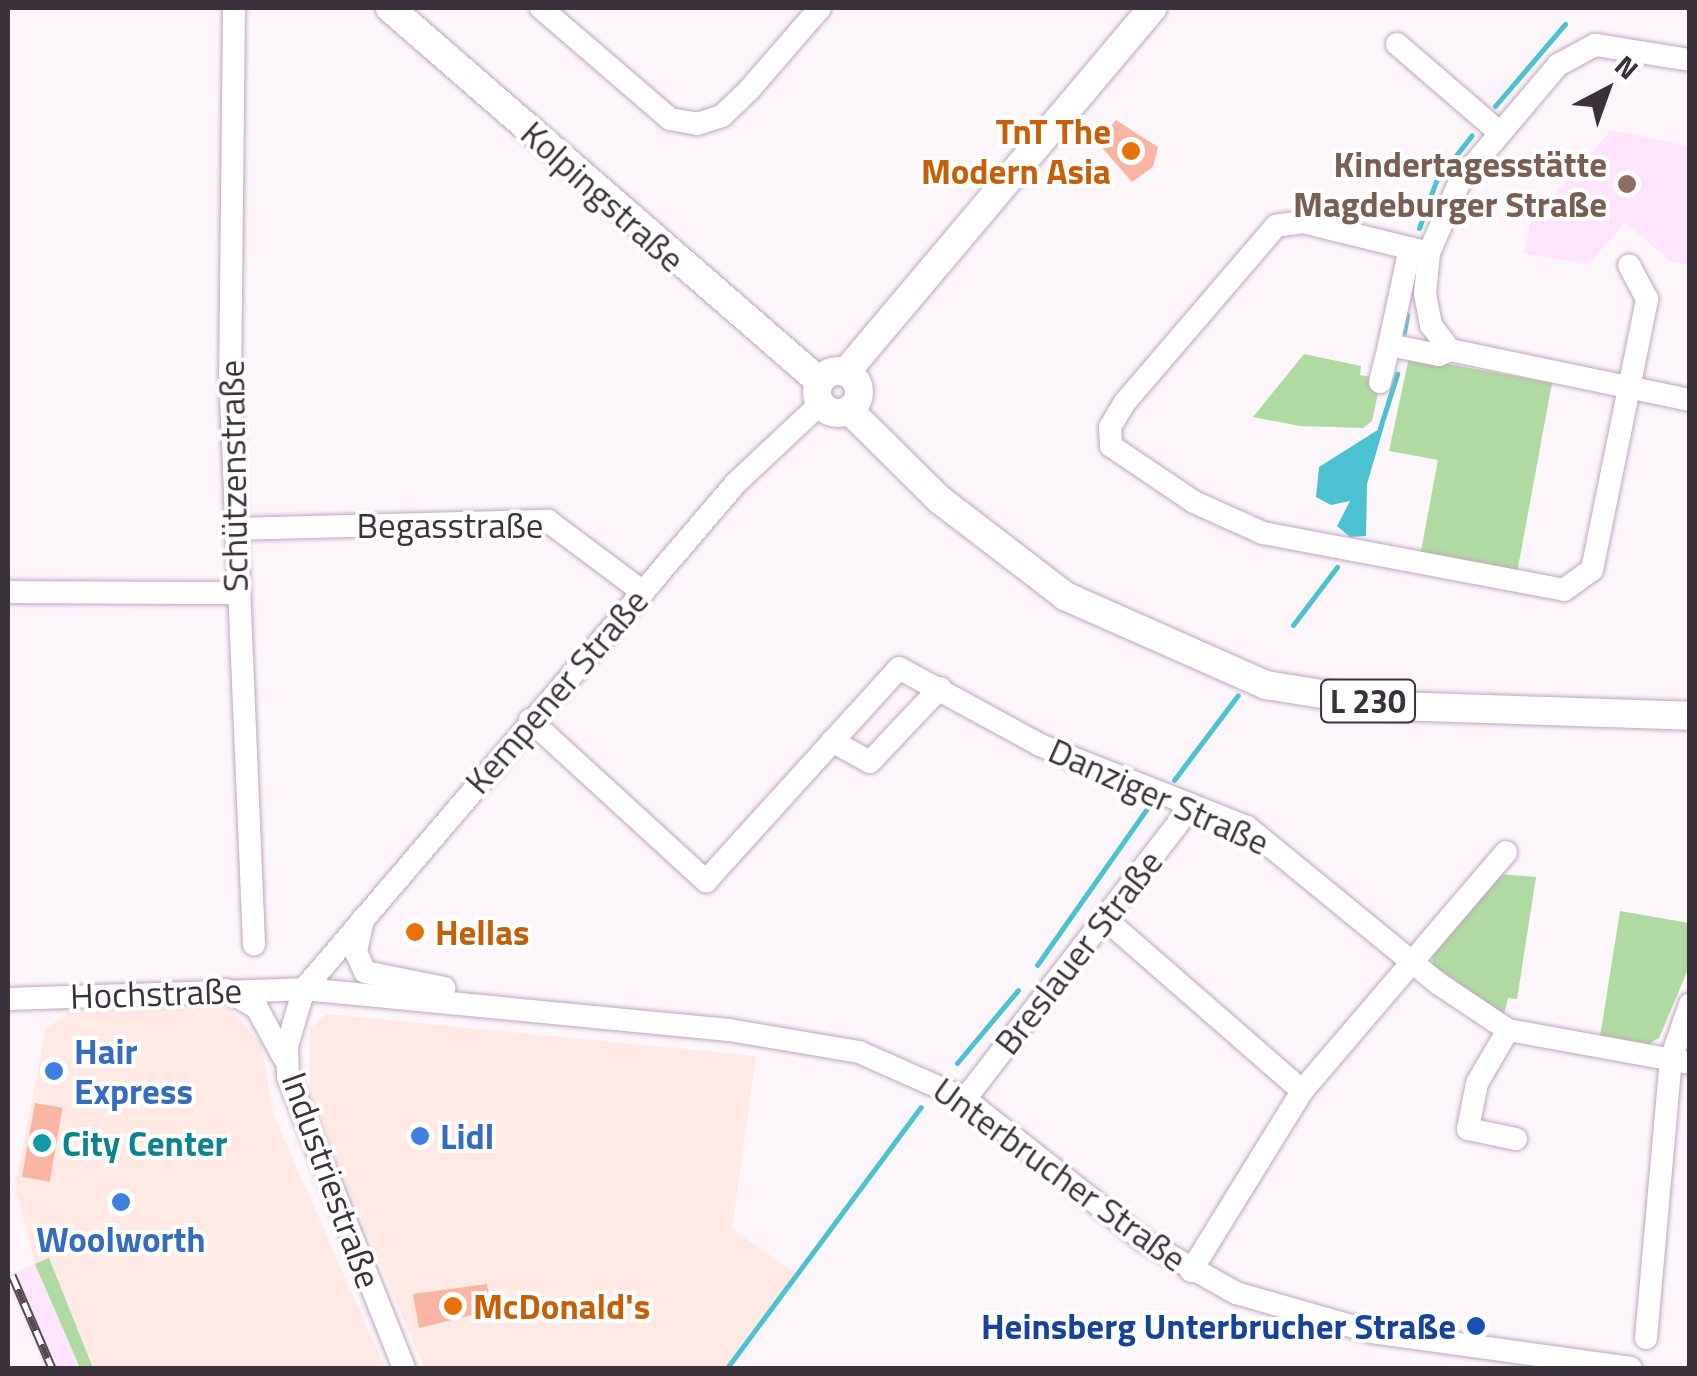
<!DOCTYPE html>
<html>
<head>
<meta charset="utf-8">
<style>
	body { margin:0 }
	#map { position:relative; width:1697px; height:1376px; overflow:hidden; background:#fcf6fb; font-family:"Titillium Web",sans-serif }
	div>[style] { position:absolute }
	.commercial>* { inset:0; background:#fee9e4 }
	.built>* { inset:0; background:#fee4fc }
	.green>* { inset:0; background:#afdaa2 }
	.water>* { inset:0; background:#4bc2d2 }
	.stream>* { height:5px; margin:-2.5px; padding:0 2.5px; transform-origin:2.5px; border-radius:2.5px; background:#4bc2d2 }
	.building>* { inset:0; background:#fab5a2; transform-origin:0 0 }
	.roads { filter:drop-shadow(0 0 2px #c0a6be) drop-shadow(0 0 2px #c0a6be) }
	.minor>* { height:22px; margin:-11px; padding:0 11px; transform-origin:11px; border-radius:11px; background:#fff }
	.major>* { height:28px; margin:-14px; padding:0 14px; transform-origin:14px; border-radius:14px; background:#fff }
	.major>.ring { margin:-14px; padding:0; box-sizing:content-box; background:none; border:28px solid #fff; border-radius:50% }
	.rail>* { height:9px; margin-top:-4.5px; transform-origin:0; background:repeating-linear-gradient(90deg,#fff 0 15px,#534a53 0 30px); box-sizing:border-box; border-block:2px solid #534a53 }
	.dots>* { width:28px; height:28px; translate:-50% -50%; box-sizing:border-box; border:5px solid #fff; border-radius:50% }
	span { translate:-50% -50%; white-space:nowrap; text-align:center; line-height:1.15; -webkit-text-stroke:8px #fff; paint-order:stroke }
	.shield-label span { padding:2px 8px; background:#fff; border:2px solid; border-radius:8px; -webkit-text-stroke-width:0 }
	.shield-label { font-size:32px; color:#3b313b; font-weight:700 }
	.food-label { font-size:35px; color:#c56008; font-weight:700 }
	.right { translate:-100% -50%; text-align:right }
	.left { translate:0 -50%; text-align:left }
	.education-label { font-size:35px; color:#785e54; font-weight:700 }
	.street-label { font-size:35px; color:#3b313b }
	.shop-label { font-size:35px; color:#366cbe; font-weight:700 }
	.culture-label { font-size:35px; color:#0d838f; font-weight:700 }
	.transit-label { font-size:35px; color:#164399; font-weight:700 }
	.frame { position:absolute; inset:0; border:10px solid #3b313b; pointer-events:none }
	.north { position:absolute; left:1557px; top:40px; width:100px; height:100px; -webkit-text-stroke:8px #fff; paint-order:stroke; rotate:41deg; font-size:28px; font-weight:700; line-height:40px; text-align:center; color:#3b313b }
	.north::after { content:''; display:block; margin:auto; width:35px; height:45px; background:#3b313b; clip-path:polygon(50% 0,100% 100%,50% 72%,0 100%) }
</style>
</head>
<body>
<div id="map">
	<div class="commercial">
		<i style="clip-path:polygon(229px 1007px,261px 1044px,274px 1116px,385px 1368px,93px 1368px,49px 1259px,35px 1264px,15px 1187px,46px 1029px,69px 1012px)"></i>
		<i style="clip-path:polygon(327px 1014px,756px 1056px,732px 1229px,797px 1274px,727px 1368px,424px 1368px,310px 1096px,310px 1028px)"></i>
	</div>
	<div class="built">
		<i style="clip-path:polygon(1611px 130px,1689px 146px,1689px 265px,1670px 261px,1625px 222px,1588px 265px,1524px 253px,1530px 223px)"></i>
		<i style="clip-path:polygon(49px 1258px,93px 1368px,44px 1368px,8px 1282px,8px 1275px)"></i>
	</div>
	<div class="green">
		<i style="clip-path:polygon(1304px 354px,1361px 366px,1360px 375px,1381px 379px,1372px 421px,1363px 428px,1300px 426px,1253px 417px)"></i>
		<i style="clip-path:polygon(1409px 357px,1552px 383px,1517px 573px,1420px 556px,1438px 460px,1389px 451px)"></i>
		<i style="clip-path:polygon(1498px 874px,1536px 877px,1517px 999px,1508px 998px,1504px 1014px,1433px 965px,1432px 953px)"></i>
		<i style="clip-path:polygon(1620px 911px,1689px 923px,1689px 967px,1659px 1038px,1647px 1045px,1600px 1037px)"></i>
		<i style="clip-path:polygon(49px 1258px,93px 1368px,80px 1368px,35px 1264px)"></i>
	</div>
	<div class="water">
		<i style="clip-path:polygon(1384px 426px,1367px 484px,1366px 536px,1350px 537px,1337px 526px,1350px 501px,1331px 505px,1316px 497px,1319px 467px)"></i>
	</div>
	<div class="stream">
		<i style="left:1495px;top:106px;width:108px;rotate:-49.5deg"></i>
		<i style="left:1419px;top:228px;width:50px;rotate:-70.1deg"></i>
		<i style="left:1436px;top:181px;width:58px;rotate:-52deg"></i>
		<i style="left:1404px;top:332px;width:17px;rotate:-80deg"></i>
		<i style="left:1380px;top:428px;width:57px;rotate:-72.5deg"></i>
		<i style="left:1293px;top:625px;width:73px;rotate:-52.8deg"></i>
		<i style="left:1174px;top:780px;width:106px;rotate:-53deg"></i>
		<i style="left:1037px;top:965px;width:193px;rotate:-54.9deg"></i>
		<i style="left:957px;top:1063px;width:95px;rotate:-50.1deg"></i>
		<i style="left:727px;top:1368px;width:325px;rotate:-53.4deg"></i>
	</div>
	<div class="building">
		<i style="clip-path:polygon(1116px 120px,1158px 147px,1153px 167px,1132px 182px,1097px 142px)"></i>
		<i style="left:35px;top:1103px;width:28px;height:75px;rotate:10deg"></i>
		<i style="clip-path:polygon(487px 1284px,492px 1310px,419px 1328px,413px 1294px)"></i>
	</div>
	<div class="roads">
		<div class="minor">
			<i style="left:234px;top:8px;width:365px;rotate:90.6deg"></i>
			<i style="left:230px;top:373px;width:572px;rotate:87.59deg"></i>
			<i style="left:541px;top:8px;width:170px;rotate:40.7deg"></i>
			<i style="left:670px;top:119px;width:27px;rotate:10deg"></i>
			<i style="left:697px;top:124px;width:26px;rotate:-18deg"></i>
			<i style="left:722px;top:116px;width:37px;rotate:-44deg"></i>
			<i style="left:749px;top:90px;width:108px;rotate:-49.1deg"></i>
			<i style="left:1397px;top:44px;width:135px;rotate:40.8deg"></i>
			<i style="left:1690px;top:60px;width:96px;rotate:-171deg"></i>
			<i style="left:1595px;top:45px;width:42px;rotate:151.6deg"></i>
			<i style="left:1558px;top:65px;width:152px;rotate:130.2deg"></i>
			<i style="left:1460px;top:181px;width:78px;rotate:113.3deg"></i>
			<i style="left:1429px;top:253px;width:41px;rotate:95.6deg"></i>
			<i style="left:1425px;top:294px;width:32px;rotate:79deg"></i>
			<i style="left:1431px;top:325px;width:31px;rotate:53deg"></i>
			<i style="left:1450px;top:350px;width:245px;rotate:11.8deg"></i>
			<i style="left:1410px;top:248px;width:99px;rotate:102.2deg"></i>
			<i style="left:1389px;top:345px;width:51px;rotate:11.3deg"></i>
			<i style="left:1439px;top:355px;width:12px;rotate:-24deg"></i>
			<i style="left:1429px;top:253px;width:130px;rotate:-166.2deg"></i>
			<i style="left:1303px;top:222px;width:27px;rotate:172deg"></i>
			<i style="left:1276px;top:226px;width:232px;rotate:130.6deg"></i>
			<i style="left:1125px;top:402px;width:29px;rotate:121deg"></i>
			<i style="left:1110px;top:427px;width:19px;rotate:87deg"></i>
			<i style="left:1111px;top:446px;width:100px;rotate:34deg"></i>
			<i style="left:1194px;top:502px;width:76px;rotate:24.2deg"></i>
			<i style="left:1263px;top:533px;width:306px;rotate:10.7deg"></i>
			<i style="left:1564px;top:590px;width:34px;rotate:-36deg"></i>
			<i style="left:1592px;top:570px;width:277px;rotate:-78.5deg"></i>
			<i style="left:1647px;top:299px;width:38px;rotate:-118deg"></i>
			<i style="left:1380px;top:382px;width:38px;rotate:-76deg"></i>
			<i style="left:235px;top:529px;width:313px;rotate:-1.5deg"></i>
			<i style="left:548px;top:521px;width:119px;rotate:36.8deg"></i>
			<i style="left:8px;top:592px;width:227px;rotate:0.3deg"></i>
			<i style="left:530px;top:720px;width:239px;rotate:42.5deg"></i>
			<i style="left:706px;top:881px;width:287px;rotate:-47.8deg"></i>
			<i style="left:899px;top:668px;width:161px;rotate:28.6deg"></i>
			<i style="left:1040px;top:745px;width:223px;rotate:21.6deg"></i>
			<i style="left:1247px;top:827px;width:248px;rotate:39.3deg"></i>
			<i style="left:1439px;top:984px;width:83px;rotate:33.7deg"></i>
			<i style="left:1508px;top:1030px;width:185px;rotate:10.3deg"></i>
			<i style="left:832px;top:741px;width:43px;rotate:28.9deg"></i>
			<i style="left:870px;top:762px;width:102px;rotate:-46.6deg"></i>
			<i style="left:1104px;top:918px;width:263px;rotate:41.1deg"></i>
			<i style="left:1302px;top:1091px;width:314px;rotate:-49.5deg"></i>
			<i style="left:363px;top:919px;width:34px;rotate:102deg"></i>
			<i style="left:356px;top:952px;width:22px;rotate:66deg"></i>
			<i style="left:365px;top:972px;width:81px;rotate:11.4deg"></i>
			<i style="left:226px;top:990px;width:36px;rotate:30deg"></i>
			<i style="left:257px;top:1008px;width:57px;rotate:61.6deg"></i>
			<i style="left:8px;top:999px;width:296px;rotate:-1.9deg"></i>
			<i style="left:304px;top:989px;width:427px;rotate:5.5deg"></i>
			<i style="left:729px;top:1030px;width:132px;rotate:9.6deg"></i>
			<i style="left:859px;top:1052px;width:116px;rotate:23.9deg"></i>
			<i style="left:965px;top:1099px;width:228px;rotate:38.4deg"></i>
			<i style="left:1144px;top:1241px;width:106px;rotate:29.5deg"></i>
			<i style="left:1236px;top:1293px;width:141px;rotate:16deg"></i>
			<i style="left:1372px;top:1332px;width:261px;rotate:7.9deg"></i>
			<i style="left:1508px;top:1030px;width:61px;rotate:120.3deg"></i>
			<i style="left:1477px;top:1083px;width:47px;rotate:101.1deg"></i>
			<i style="left:1468px;top:1129px;width:49px;rotate:11.8deg"></i>
			<i style="left:965px;top:1099px;width:371px;rotate:-52.3deg"></i>
			<i style="left:1191px;top:1271px;width:211px;rotate:-58.3deg"></i>
			<i style="left:1646px;top:1338px;width:280px;rotate:-84.9deg"></i>
			<i style="left:1671px;top:1059px;width:58px;rotate:-70.9deg"></i>
			<i style="left:404px;top:1368px;width:314px;rotate:-111.7deg"></i>
			<i style="left:288px;top:1076px;width:30px;rotate:-92deg"></i>
			<i style="left:287px;top:1046px;width:59px;rotate:-73.4deg"></i>
			<i style="left:304px;top:989px;width:665px;rotate:-49.51deg"></i>
			<i style="left:736px;top:483px;width:115px;rotate:-43.2deg"></i>
		</div>
		<div class="major">
			<i style="left:390px;top:8px;width:568px;rotate:41.01deg"></i>
			<i class="ring" style="left:817px;top:371px;width:14px;height:14px"></i>
			<i style="left:846px;top:372px;width:476px;rotate:-49.9deg"></i>
			<i style="left:849px;top:410px;width:128px;rotate:44.7deg"></i>
			<i style="left:940px;top:500px;width:158px;rotate:37.5deg"></i>
			<i style="left:1065px;top:596px;width:220px;rotate:23.9deg"></i>
			<i style="left:1266px;top:685px;width:131px;rotate:9.2deg"></i>
			<i style="left:1395px;top:706px;width:295px;rotate:1.9deg"></i>
		</div>
	</div>
	<div class="rail">
		<i style="left:12px;top:1275px;width:101px;rotate:66.7deg"></i>
	</div>
	<div class="dots">
		<i style="left:1131px;top:151px;background:#e8710a"></i>
		<i style="left:1627px;top:184px;background:#8d6e63"></i>
		<i style="left:415px;top:932px;background:#e8710a"></i>
		<i style="left:54px;top:1071px;background:#3f7fe0"></i>
		<i style="left:420px;top:1136px;background:#3f7fe0"></i>
		<i style="left:42px;top:1143px;background:#0f9aa8"></i>
		<i style="left:121px;top:1202px;background:#3f7fe0"></i>
		<i style="left:453px;top:1306px;background:#e8710a"></i>
		<i style="left:1476px;top:1326px;background:#1a4fb4"></i>
	</div>
	<div class="shield-label">
		<span style="left:1368px;top:701px">L 230</span>
	</div>
	<div class="food-label">
		<span class="right" style="left:1111px;top:151px">TnT The<br>Modern Asia</span>
		<span class="left" style="left:435px;top:932px">Hellas</span>
		<span class="left" style="left:473px;top:1306px">McDonald's</span>
	</div>
	<div class="education-label">
		<span class="right" style="left:1607px;top:184px">Kindertagesstätte<br>Magdeburger Straße</span>
	</div>
	<div class="street-label">
		<span style="left:603px;top:196px;rotate:42deg">Kolpingstraße</span>
		<span style="left:233px;top:476px;rotate:-91deg">Schützenstraße</span>
		<span style="left:450px;top:525px">Begasstraße</span>
		<span style="left:556px;top:691px;rotate:-49deg">Kempener Straße</span>
		<span style="left:1159px;top:796px;rotate:24deg">Danziger Straße</span>
		<span style="left:1078px;top:952px;rotate:-52deg">Breslauer Straße</span>
		<span style="left:156px;top:993px;rotate:-2deg">Hochstraße</span>
		<span style="left:1060px;top:1174px;rotate:36deg">Unterbrucher Straße</span>
		<span style="left:332px;top:1180px;rotate:70deg">Industriestraße</span>
	</div>
	<div class="shop-label">
		<span class="left" style="left:74px;top:1071px">Hair<br>Express</span>
		<span class="left" style="left:440px;top:1136px">Lidl</span>
		<span style="left:121px;top:1239px">Woolworth</span>
	</div>
	<div class="culture-label">
		<span class="left" style="left:62px;top:1143px">City Center</span>
	</div>
	<div class="transit-label">
		<span class="right" style="left:1456px;top:1326px">Heinsberg Unterbrucher Straße</span>
	</div>
	<div class="frame"></div>
	<div class="north">N</div>
</div>
</body>
</html>
